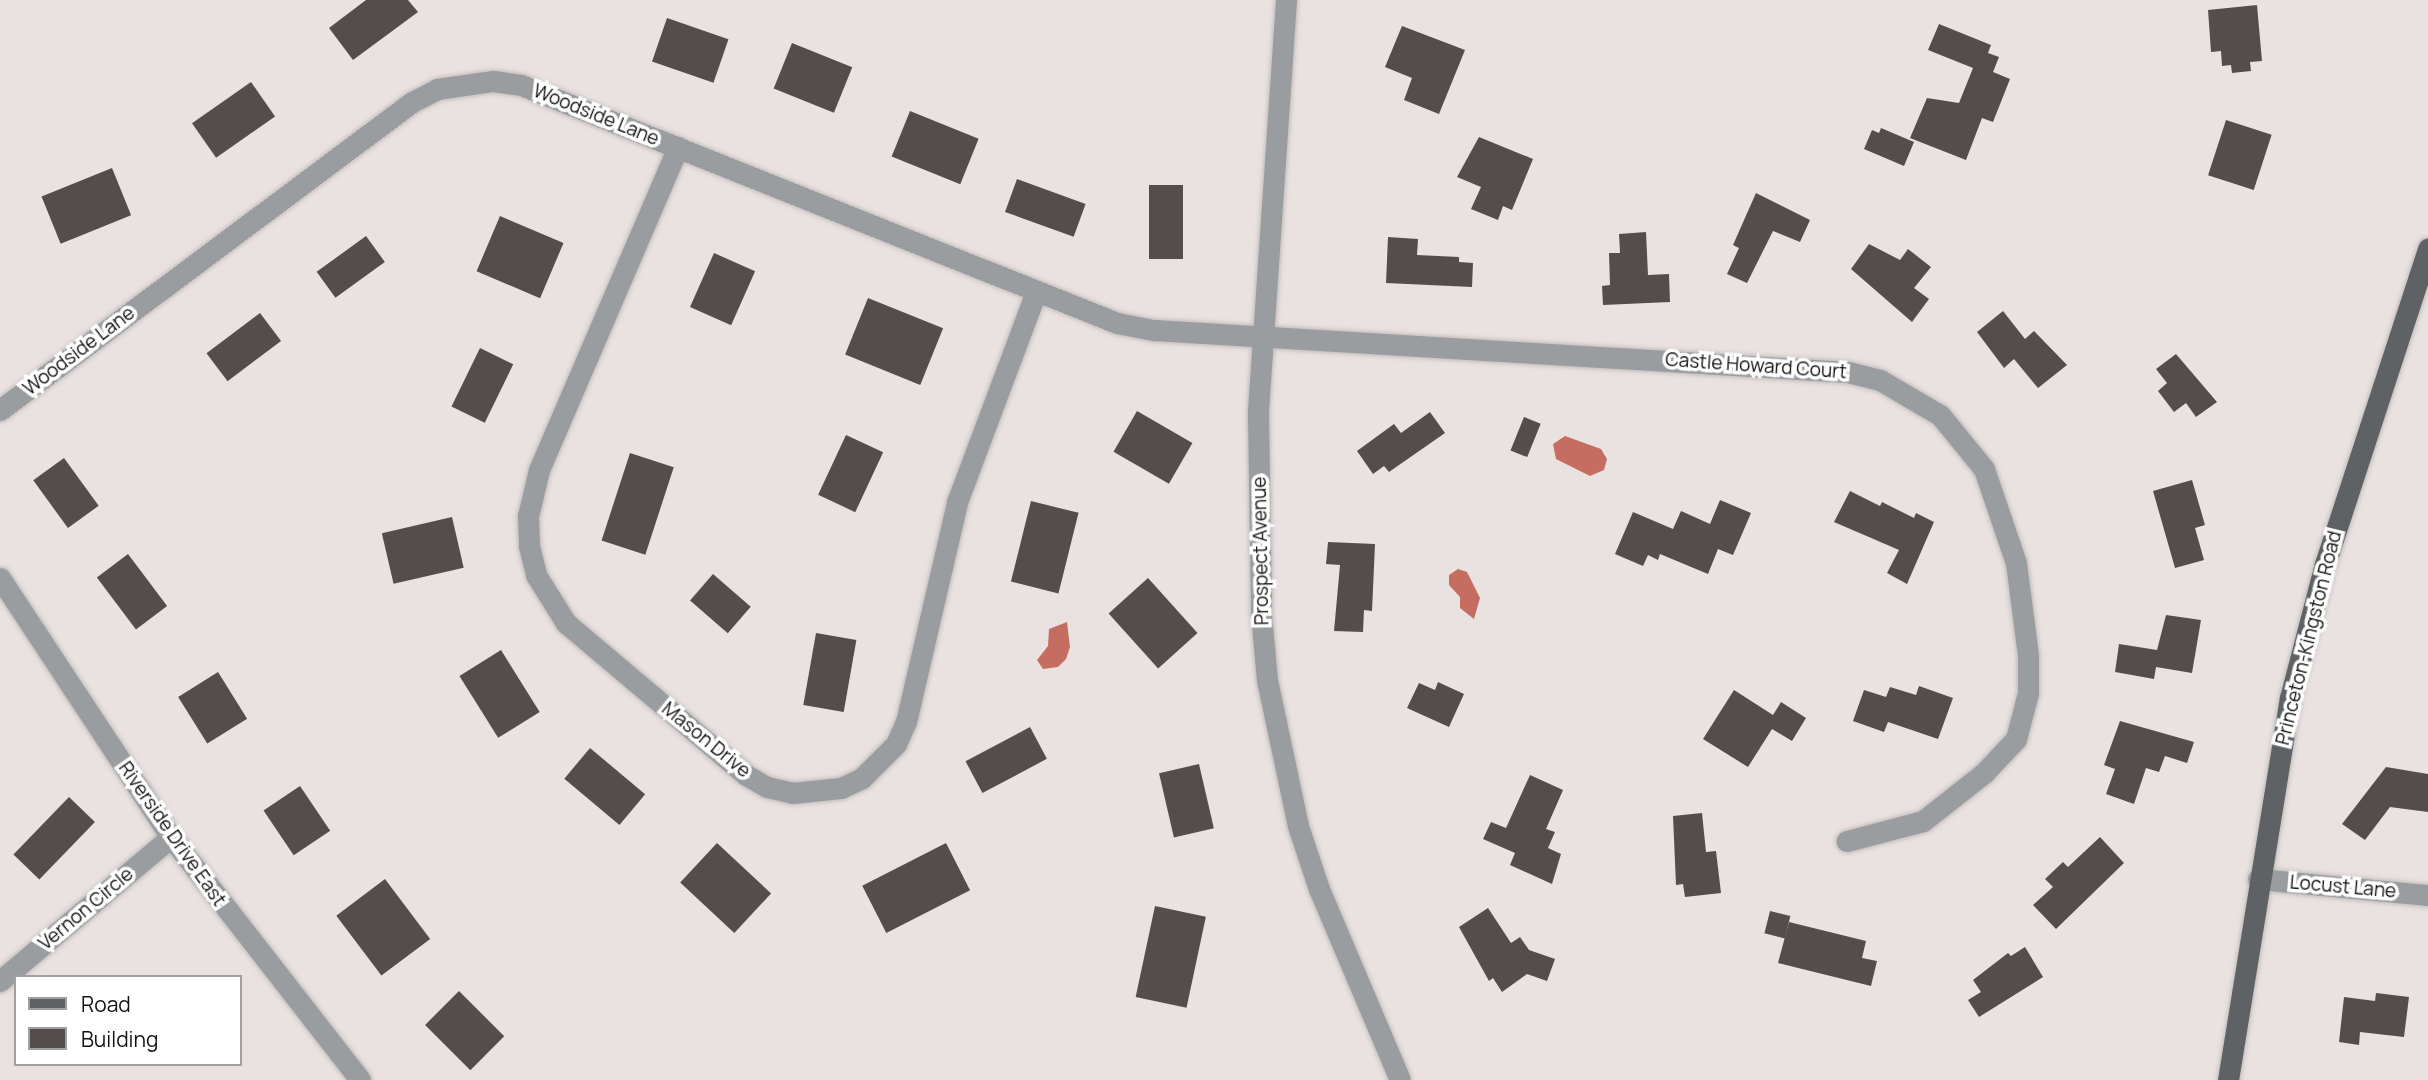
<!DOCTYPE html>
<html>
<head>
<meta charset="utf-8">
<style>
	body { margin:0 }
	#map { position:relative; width:2428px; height:1080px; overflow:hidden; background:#eae2e1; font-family:Manrope,sans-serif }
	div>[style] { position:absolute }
	.water>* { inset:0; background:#c56d60 }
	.building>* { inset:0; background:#534d4b; transform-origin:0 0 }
	.roads { filter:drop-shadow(0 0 2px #c3bdbc) drop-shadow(0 0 2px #c3bdbc) }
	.minor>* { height:21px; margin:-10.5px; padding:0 10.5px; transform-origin:10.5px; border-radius:10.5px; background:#9a9d9f }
	.major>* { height:21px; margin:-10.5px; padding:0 10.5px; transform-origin:10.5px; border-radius:10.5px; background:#5e6265 }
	span { translate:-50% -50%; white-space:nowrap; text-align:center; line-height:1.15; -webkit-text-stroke:7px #fff; paint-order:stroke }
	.street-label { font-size:19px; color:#141211 }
	.legend { position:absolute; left:14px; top:975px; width:228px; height:91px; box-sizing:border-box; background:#fff; border:2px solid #a1a0a0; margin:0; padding:9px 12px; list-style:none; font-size:21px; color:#141211 }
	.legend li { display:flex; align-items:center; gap:14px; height:35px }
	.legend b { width:35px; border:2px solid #a1a0a0 }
</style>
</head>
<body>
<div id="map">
	<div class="water">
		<i style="clip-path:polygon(1565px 436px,1601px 449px,1607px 459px,1604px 470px,1590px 476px,1556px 459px,1553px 444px)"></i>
		<i style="clip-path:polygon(1458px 569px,1467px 572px,1480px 598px,1474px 619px,1460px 608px,1460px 597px,1449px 585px,1449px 575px)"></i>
		<i style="clip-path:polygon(1067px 622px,1070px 647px,1066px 659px,1058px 667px,1043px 669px,1037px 660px,1048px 646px,1049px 629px)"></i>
	</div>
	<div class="building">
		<i style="clip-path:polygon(366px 0,408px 0,418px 12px,353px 60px,329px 28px)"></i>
		<i style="clip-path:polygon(2257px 5px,2262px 61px,2250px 62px,2251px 71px,2232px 73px,2231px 65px,2222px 66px,2221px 51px,2211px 52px,2208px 10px)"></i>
		<i style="left:667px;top:18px;width:65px;height:46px;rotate:19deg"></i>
		<i style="clip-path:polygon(1939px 24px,1991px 45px,1988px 53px,1999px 57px,1993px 72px,2010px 79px,1993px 122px,1982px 118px,1966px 160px,1910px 138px,1927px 98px,1959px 103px,1973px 68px,1928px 50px)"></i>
		<i style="clip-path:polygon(1402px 26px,1465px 50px,1439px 114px,1404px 100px,1412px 78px,1385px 67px)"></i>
		<i style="left:792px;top:43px;width:65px;height:49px;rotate:22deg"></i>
		<i style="left:251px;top:82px;width:42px;height:72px;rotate:55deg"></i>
		<i style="left:910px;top:111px;width:74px;height:49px;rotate:22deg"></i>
		<i style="left:2226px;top:120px;width:48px;height:58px;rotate:18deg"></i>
		<i style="clip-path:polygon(1881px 128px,1914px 142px,1904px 166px,1864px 149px,1872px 130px,1879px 133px)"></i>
		<i style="clip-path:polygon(1479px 137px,1533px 159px,1512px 210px,1503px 206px,1498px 220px,1471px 209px,1481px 187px,1457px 177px)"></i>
		<i style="left:112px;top:168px;width:51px;height:76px;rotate:68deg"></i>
		<i style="left:1017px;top:179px;width:73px;height:35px;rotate:20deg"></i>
		<i style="left:1149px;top:185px;width:34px;height:74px"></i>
		<i style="clip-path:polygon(1756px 193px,1810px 220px,1800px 242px,1773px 231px,1747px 283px,1727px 274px,1739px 248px,1733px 245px)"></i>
		<i style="left:500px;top:216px;width:69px;height:60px;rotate:23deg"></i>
		<i style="clip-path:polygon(1646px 232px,1648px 275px,1669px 274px,1670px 302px,1603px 305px,1602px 286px,1610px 285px,1609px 253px,1620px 253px,1619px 234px)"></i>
		<i style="left:366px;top:236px;width:32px;height:61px;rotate:54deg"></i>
		<i style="clip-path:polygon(1388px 237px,1418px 239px,1417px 255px,1459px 257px,1459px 262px,1473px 263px,1472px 287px,1386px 283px)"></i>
		<i style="clip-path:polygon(1869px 244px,1900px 260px,1908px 249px,1931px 267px,1914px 288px,1929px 299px,1912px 322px,1851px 269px)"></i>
		<i style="left:714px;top:253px;width:45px;height:59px;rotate:24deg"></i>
		<i style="left:868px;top:298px;width:81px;height:61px;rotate:22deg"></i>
		<i style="clip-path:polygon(2003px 311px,2025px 339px,2034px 331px,2067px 365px,2038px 388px,2014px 359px,2004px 368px,1977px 332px)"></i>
		<i style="left:260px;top:313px;width:35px;height:67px;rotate:53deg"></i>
		<i style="left:480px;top:348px;width:37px;height:65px;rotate:26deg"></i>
		<i style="clip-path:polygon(2176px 354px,2217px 402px,2196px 417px,2186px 403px,2174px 412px,2158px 391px,2167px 383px,2156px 369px)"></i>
		<i style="left:1137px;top:411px;width:64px;height:47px;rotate:30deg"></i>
		<i style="clip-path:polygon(1430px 412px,1445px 433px,1389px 472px,1384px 466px,1373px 474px,1357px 451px,1394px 424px,1401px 433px)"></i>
		<i style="left:1524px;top:417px;width:18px;height:36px;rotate:22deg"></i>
		<i style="left:846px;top:435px;width:41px;height:66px;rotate:25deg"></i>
		<i style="left:630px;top:453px;width:46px;height:92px;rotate:18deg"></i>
		<i style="left:64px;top:458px;width:59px;height:38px;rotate:54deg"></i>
		<i style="clip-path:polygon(2192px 480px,2205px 525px,2195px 528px,2204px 560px,2175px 568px,2153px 491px)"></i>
		<i style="clip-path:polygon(1850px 491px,1880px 506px,1882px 502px,1914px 518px,1916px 513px,1934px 522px,1907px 584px,1887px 573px,1899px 550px,1834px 522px)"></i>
		<i style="clip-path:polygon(1720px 500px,1751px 513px,1733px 555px,1718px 549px,1708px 574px,1660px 554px,1658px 560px,1648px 555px,1643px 566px,1615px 554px,1633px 512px,1673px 529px,1681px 511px,1710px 524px)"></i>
		<i style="left:1031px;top:501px;width:49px;height:83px;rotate:14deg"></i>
		<i style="left:452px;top:517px;width:52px;height:72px;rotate:77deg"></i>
		<i style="clip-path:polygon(1328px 542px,1375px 544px,1372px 611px,1364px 610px,1363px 632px,1334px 631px,1340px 565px,1326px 564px)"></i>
		<i style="left:128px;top:554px;width:65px;height:39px;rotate:53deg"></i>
		<i style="left:713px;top:574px;width:50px;height:35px;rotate:41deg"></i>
		<i style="left:1148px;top:578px;width:74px;height:53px;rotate:48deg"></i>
		<i style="clip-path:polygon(2166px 615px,2201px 620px,2192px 673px,2156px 667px,2154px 679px,2115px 672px,2119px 644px,2157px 650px)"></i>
		<i style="left:816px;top:633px;width:41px;height:73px;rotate:10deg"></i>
		<i style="left:501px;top:650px;width:73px;height:49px;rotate:58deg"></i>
		<i style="left:218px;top:672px;width:55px;height:47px;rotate:58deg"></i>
		<i style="clip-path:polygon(1438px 682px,1464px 694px,1449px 727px,1407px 708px,1419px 683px,1435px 690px)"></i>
		<i style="clip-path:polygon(1919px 686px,1953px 698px,1938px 739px,1888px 722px,1884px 732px,1853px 721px,1864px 690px,1886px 697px,1890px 687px,1916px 695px)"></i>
		<i style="clip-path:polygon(1734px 690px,1773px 715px,1781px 702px,1806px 718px,1792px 741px,1772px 729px,1748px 767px,1703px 739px)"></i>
		<i style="clip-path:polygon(2120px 721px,2194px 742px,2187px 763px,2165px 756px,2159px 772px,2146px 768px,2134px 804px,2106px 794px,2115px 769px,2104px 765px)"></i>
		<i style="left:1030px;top:727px;width:36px;height:73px;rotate:62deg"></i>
		<i style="left:590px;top:748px;width:72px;height:40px;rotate:40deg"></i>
		<i style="left:1199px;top:764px;width:66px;height:41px;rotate:77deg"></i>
		<i style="clip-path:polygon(2386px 767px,2428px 774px,2428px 812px,2390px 807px,2365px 840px,2342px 824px)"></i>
		<i style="clip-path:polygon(1530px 775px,1563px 790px,1546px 829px,1555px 832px,1548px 848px,1561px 854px,1552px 884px,1510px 865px,1515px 853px,1483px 839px,1491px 822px,1506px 828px)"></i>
		<i style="left:300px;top:786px;width:54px;height:44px;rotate:56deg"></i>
		<i style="left:69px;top:797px;width:36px;height:80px;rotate:44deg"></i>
		<i style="clip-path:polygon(1702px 813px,1706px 852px,1716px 851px,1721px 893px,1685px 897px,1683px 884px,1676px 885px,1673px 816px)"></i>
		<i style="clip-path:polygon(2100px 837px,2124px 863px,2056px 929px,2033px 905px,2053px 887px,2045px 879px,2063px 862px,2068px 867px)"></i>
		<i style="left:717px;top:843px;width:74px;height:54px;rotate:43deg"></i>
		<i style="left:946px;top:843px;width:53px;height:94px;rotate:63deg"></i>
		<i style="left:385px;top:879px;width:75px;height:61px;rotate:53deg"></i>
		<i style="left:1155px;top:906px;width:52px;height:93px;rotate:12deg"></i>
		<i style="clip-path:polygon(1488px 908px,1511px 943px,1520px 937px,1529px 950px,1555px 959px,1547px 981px,1527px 974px,1502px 992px,1493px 978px,1489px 981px,1459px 927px)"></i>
		<i style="left:1770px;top:911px;width:21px;height:23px;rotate:14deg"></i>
		<i style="clip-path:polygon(1789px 922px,1866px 941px,1862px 958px,1877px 961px,1871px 986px,1778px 963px)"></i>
		<i style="clip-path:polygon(2025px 947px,2043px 977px,1979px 1017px,1968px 1000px,1981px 992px,1973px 980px,2008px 953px,2011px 956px)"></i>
		<i style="left:459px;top:991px;width:64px;height:48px;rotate:45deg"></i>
		<i style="clip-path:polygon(2376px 993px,2409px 997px,2404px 1037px,2360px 1032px,2359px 1045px,2339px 1042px,2344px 997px,2375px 1001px)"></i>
	</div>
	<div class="roads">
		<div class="minor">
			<i style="left:1286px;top:0;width:415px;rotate:93.9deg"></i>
			<i style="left:1258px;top:414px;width:200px;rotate:89.1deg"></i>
			<i style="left:1261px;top:614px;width:66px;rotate:84.8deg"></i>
			<i style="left:1267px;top:680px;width:149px;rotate:78deg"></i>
			<i style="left:1298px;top:826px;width:66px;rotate:71.6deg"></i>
			<i style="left:1319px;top:889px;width:207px;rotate:67deg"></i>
			<i style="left:678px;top:147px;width:352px;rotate:113.3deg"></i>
			<i style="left:539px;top:470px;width:47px;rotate:103.4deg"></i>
			<i style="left:528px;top:516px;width:30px;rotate:88deg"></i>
			<i style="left:529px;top:546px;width:30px;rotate:76deg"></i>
			<i style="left:536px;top:575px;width:57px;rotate:58deg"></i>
			<i style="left:566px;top:623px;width:236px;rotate:40.2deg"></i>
			<i style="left:746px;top:775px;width:24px;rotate:30deg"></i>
			<i style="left:767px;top:787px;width:26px;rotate:13deg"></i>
			<i style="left:792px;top:793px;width:49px;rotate:-5.8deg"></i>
			<i style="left:841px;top:788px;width:23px;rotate:-25deg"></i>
			<i style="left:862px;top:778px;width:48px;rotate:-45deg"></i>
			<i style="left:896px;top:744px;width:24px;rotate:-66deg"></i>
			<i style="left:906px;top:722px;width:226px;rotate:-76.9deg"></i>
			<i style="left:957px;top:502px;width:224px;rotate:-69.4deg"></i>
			<i style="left:0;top:410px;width:514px;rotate:-36.78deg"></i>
			<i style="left:412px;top:102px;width:28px;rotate:-27deg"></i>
			<i style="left:437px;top:89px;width:57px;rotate:-8.1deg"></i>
			<i style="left:493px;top:81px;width:28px;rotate:8deg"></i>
			<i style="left:521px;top:85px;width:642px;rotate:21.77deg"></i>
			<i style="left:1117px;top:323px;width:38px;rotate:11deg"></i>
			<i style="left:1154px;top:330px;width:695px;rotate:3.46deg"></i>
			<i style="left:1848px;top:372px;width:33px;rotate:14deg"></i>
			<i style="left:1880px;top:380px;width:69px;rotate:30.3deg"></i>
			<i style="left:1940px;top:415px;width:70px;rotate:50.8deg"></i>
			<i style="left:1984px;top:469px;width:99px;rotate:71.2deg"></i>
			<i style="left:2016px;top:563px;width:93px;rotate:82.6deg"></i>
			<i style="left:2028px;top:655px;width:38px;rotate:90deg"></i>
			<i style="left:2028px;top:693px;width:48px;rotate:104.6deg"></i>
			<i style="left:2016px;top:739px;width:47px;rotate:133.3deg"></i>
			<i style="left:1984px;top:773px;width:78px;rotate:141.8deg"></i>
			<i style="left:1923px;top:821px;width:79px;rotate:165.3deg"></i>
			<i style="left:0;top:578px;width:310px;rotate:56.6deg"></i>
			<i style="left:171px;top:837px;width:308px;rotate:52.1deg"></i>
			<i style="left:2258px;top:879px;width:171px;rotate:5.4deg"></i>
			<i style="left:0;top:981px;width:224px;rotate:-40.1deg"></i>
		</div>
		<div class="major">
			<i style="left:2228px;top:1080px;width:387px;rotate:-80.8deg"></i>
			<i style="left:2290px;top:698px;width:138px;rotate:-75.4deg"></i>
			<i style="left:2325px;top:564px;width:332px;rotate:-71.9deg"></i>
		</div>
	</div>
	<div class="street-label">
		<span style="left:596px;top:115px;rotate:22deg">Woodside Lane</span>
		<span style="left:79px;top:351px;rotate:-37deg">Woodside Lane</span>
		<span style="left:1756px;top:366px;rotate:4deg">Castle Howard Court</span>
		<span style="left:1261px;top:551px;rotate:-91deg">Prospect Avenue</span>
		<span style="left:2309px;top:638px;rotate:-76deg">Princeton-Kingston Road</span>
		<span style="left:706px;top:740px;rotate:39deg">Mason Drive</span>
		<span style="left:172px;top:834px;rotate:55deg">Riverside Drive East</span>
		<span style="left:2343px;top:887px;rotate:5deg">Locust Lane</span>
		<span style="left:86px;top:909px;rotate:-40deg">Vernon Circle</span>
	</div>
	<ul class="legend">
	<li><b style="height:9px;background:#5e6265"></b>Road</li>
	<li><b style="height:19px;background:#534d4b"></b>Building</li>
	</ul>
</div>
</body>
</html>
